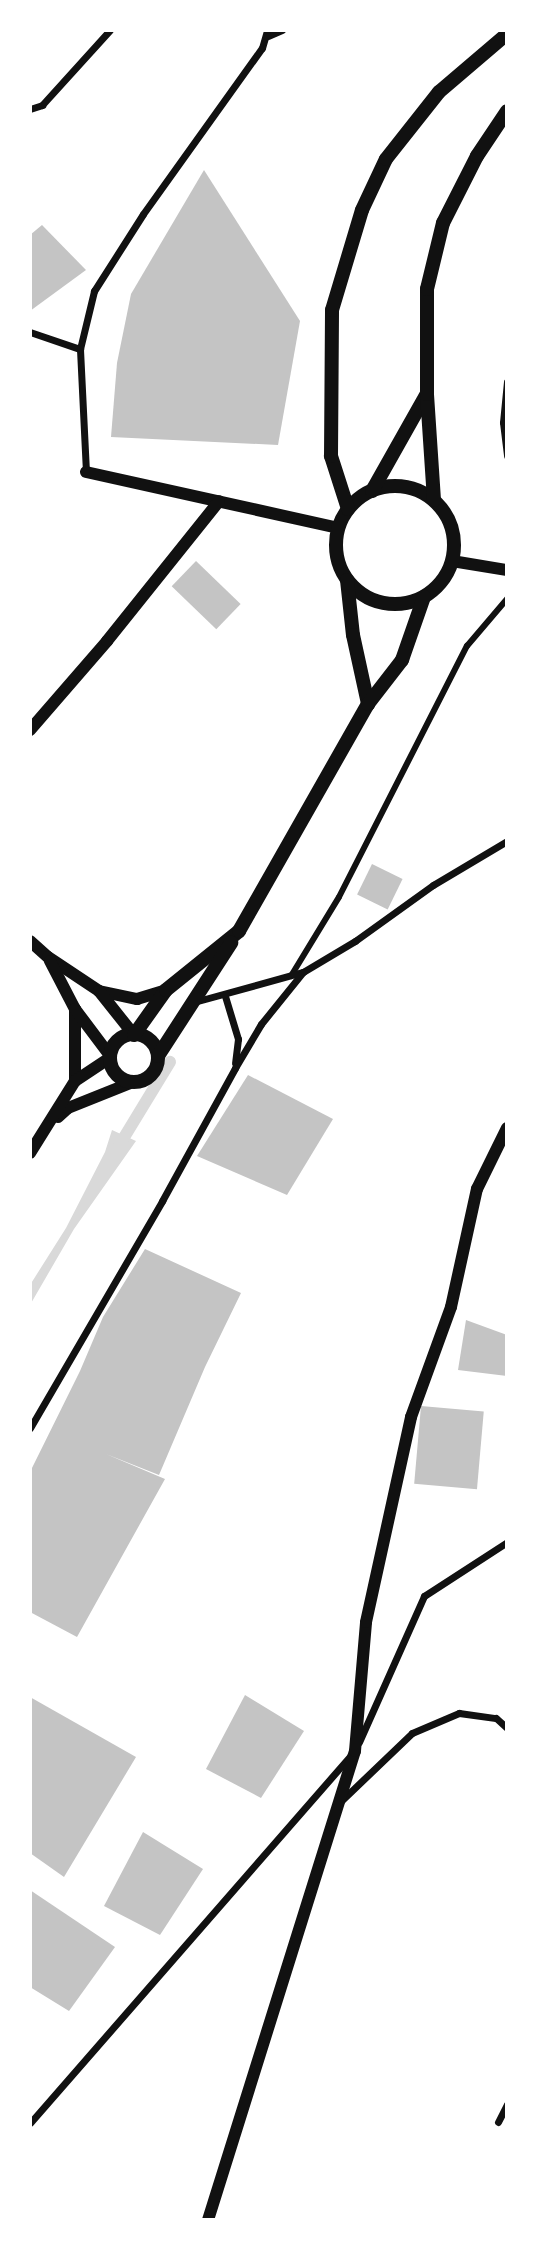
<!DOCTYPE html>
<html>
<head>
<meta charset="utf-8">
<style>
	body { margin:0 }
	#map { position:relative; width:537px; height:2250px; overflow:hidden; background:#fff; font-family:"DejaVu Sans",sans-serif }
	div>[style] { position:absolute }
	.water>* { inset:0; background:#d9d9d9 }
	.stream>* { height:12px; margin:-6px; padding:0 6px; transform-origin:6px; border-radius:6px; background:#d9d9d9 }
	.building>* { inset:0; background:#c4c4c4; transform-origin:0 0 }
	.pedestrian>* { height:6px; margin:-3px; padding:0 3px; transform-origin:3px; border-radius:3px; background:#111 }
	.minor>* { height:7px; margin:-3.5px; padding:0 3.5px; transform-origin:3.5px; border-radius:3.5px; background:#111 }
	.tertiary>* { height:12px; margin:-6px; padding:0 6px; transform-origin:6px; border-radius:6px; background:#111 }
	.secondary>* { height:14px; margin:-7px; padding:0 7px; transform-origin:7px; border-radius:7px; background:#111 }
	.secondary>.ring { margin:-7px; padding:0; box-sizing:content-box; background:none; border:14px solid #111; border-radius:50% }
	span { translate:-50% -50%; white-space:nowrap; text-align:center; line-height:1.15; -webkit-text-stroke:7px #fff; paint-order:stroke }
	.frame { position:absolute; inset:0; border:32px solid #fff; pointer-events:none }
</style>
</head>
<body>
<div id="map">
	<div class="water">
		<i style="clip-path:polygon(112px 1130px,136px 1141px,74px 1229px,30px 1305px,30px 1285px,66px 1228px,105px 1152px)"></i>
	</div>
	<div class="stream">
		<i style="left:117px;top:1149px;width:102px;rotate:-58.7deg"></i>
	</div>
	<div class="building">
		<i style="clip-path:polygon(204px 170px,300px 321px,278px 445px,111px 437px,117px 363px,131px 294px)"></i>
		<i style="clip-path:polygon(42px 225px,86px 270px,30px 311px,30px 235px)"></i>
		<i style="left:196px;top:561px;width:62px;height:35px;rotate:44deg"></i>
		<i style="left:372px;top:864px;width:34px;height:34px;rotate:26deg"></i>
		<i style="clip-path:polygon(248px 1075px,333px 1119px,287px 1195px,197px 1156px)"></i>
		<i style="clip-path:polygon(145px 1249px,241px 1293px,205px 1367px,159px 1475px,106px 1454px,165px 1479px,77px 1637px,30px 1612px,30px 1472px,80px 1371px,103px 1317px)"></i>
		<i style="clip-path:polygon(466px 1320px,507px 1335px,507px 1376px,458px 1370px)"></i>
		<i style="left:421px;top:1406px;width:63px;height:78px;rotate:5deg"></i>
		<i style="clip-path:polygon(245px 1695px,304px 1731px,261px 1798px,206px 1769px)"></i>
		<i style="clip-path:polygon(30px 1697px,136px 1757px,64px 1877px,30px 1853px)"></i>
		<i style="clip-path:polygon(143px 1832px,203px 1869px,160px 1935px,104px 1906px)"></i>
		<i style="clip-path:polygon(30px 1890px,115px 1947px,69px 2011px,30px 1987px)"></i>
	</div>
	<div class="pedestrian">
		<i style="left:507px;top:382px;width:41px;rotate:95.6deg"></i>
		<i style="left:503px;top:423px;width:34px;rotate:83deg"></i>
		<i style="left:291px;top:976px;width:92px;rotate:-58.7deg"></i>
		<i style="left:339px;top:897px;width:282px;rotate:-63deg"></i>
		<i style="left:467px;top:646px;width:62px;rotate:-49.6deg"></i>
	</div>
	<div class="minor">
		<i style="left:268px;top:36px;width:15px;rotate:-23deg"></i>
		<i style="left:30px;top:109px;width:13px;rotate:-18deg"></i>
		<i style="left:42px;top:105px;width:101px;rotate:-47.8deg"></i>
		<i style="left:30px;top:332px;width:53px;rotate:18.8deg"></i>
		<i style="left:86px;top:472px;width:123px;rotate:-92.8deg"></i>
		<i style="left:80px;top:349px;width:60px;rotate:-76.4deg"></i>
		<i style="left:94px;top:291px;width:91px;rotate:-57.5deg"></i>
		<i style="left:143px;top:214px;width:204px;rotate:-54.4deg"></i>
		<i style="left:262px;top:48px;width:19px;rotate:-74deg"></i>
		<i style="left:225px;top:996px;width:45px;rotate:73.2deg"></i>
		<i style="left:238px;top:1039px;width:24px;rotate:97deg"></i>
		<i style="left:194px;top:1002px;width:113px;rotate:-15.4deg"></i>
		<i style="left:303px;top:972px;width:61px;rotate:-30.8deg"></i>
		<i style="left:355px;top:941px;width:96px;rotate:-35.7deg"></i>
		<i style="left:433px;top:885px;width:86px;rotate:-30.7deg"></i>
		<i style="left:30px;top:1428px;width:263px;rotate:-59.8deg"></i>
		<i style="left:162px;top:1201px;width:152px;rotate:-61.2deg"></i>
		<i style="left:235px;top:1068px;width:51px;rotate:-59.4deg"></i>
		<i style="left:261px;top:1024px;width:67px;rotate:-51.1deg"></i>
		<i style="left:359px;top:1742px;width:160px;rotate:-66deg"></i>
		<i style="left:424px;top:1596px;width:99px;rotate:-33deg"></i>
		<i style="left:341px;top:1801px;width:98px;rotate:-43.8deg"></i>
		<i style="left:412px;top:1733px;width:51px;rotate:-23.1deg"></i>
		<i style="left:459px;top:1713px;width:37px;rotate:8deg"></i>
		<i style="left:496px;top:1718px;width:15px;rotate:42deg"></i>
		<i style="left:498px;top:2122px;width:20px;rotate:-63deg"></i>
		<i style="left:30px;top:2123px;width:488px;rotate:-48.9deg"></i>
	</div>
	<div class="tertiary">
		<i style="left:86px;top:472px;width:258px;rotate:12.5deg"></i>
		<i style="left:452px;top:561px;width:56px;rotate:9.3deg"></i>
		<i style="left:30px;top:730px;width:118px;rotate:-49.1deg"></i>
		<i style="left:107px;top:641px;width:179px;rotate:-51.3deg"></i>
		<i style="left:30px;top:941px;width:24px;rotate:42deg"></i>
		<i style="left:48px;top:957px;width:61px;rotate:33.7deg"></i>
		<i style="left:99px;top:991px;width:39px;rotate:12deg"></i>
		<i style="left:137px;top:999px;width:30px;rotate:-17deg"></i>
		<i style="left:50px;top:961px;width:54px;rotate:62.5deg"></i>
		<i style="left:75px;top:1009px;width:72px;rotate:90deg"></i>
		<i style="left:99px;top:991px;width:56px;rotate:51.5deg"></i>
		<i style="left:58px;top:1117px;width:13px;rotate:-42deg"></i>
		<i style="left:68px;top:1108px;width:70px;rotate:-21.8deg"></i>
		<i style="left:30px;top:1153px;width:85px;rotate:-58deg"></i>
		<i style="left:75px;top:1081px;width:43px;rotate:-33.7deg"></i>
		<i style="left:111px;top:1057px;width:60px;rotate:-126.9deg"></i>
		<i style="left:208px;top:2220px;width:491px;rotate:-72.6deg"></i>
		<i style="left:355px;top:1751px;width:129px;rotate:-85.1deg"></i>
		<i style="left:366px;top:1622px;width:210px;rotate:-77.6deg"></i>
		<i style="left:411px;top:1417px;width:117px;rotate:-70deg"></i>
		<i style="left:451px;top:1307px;width:121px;rotate:-77.6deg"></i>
		<i style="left:477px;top:1189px;width:68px;rotate:-63.8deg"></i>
	</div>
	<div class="secondary">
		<i class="ring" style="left:336px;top:486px;width:104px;height:104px"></i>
		<i style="left:372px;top:491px;width:110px;rotate:-60.6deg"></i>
		<i style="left:434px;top:500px;width:106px;rotate:-93.8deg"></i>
		<i style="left:427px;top:394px;width:105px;rotate:-90deg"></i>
		<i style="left:427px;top:289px;width:68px;rotate:-76.4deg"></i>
		<i style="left:443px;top:223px;width:75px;rotate:-63.1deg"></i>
		<i style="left:477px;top:156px;width:54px;rotate:-56.3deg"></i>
		<i style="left:348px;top:509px;width:56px;rotate:-107.8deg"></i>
		<i style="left:331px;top:456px;width:146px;rotate:-89.6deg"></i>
		<i style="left:332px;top:310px;width:104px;rotate:-73.3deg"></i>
		<i style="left:362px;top:210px;width:56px;rotate:-64.8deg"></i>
		<i style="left:386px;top:159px;width:85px;rotate:-51.7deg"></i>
		<i style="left:439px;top:92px;width:89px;rotate:-40.5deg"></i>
		<i style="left:347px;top:580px;width:55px;rotate:83.8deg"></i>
		<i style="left:353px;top:635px;width:71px;rotate:77.7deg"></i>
		<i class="ring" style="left:110px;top:1034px;width:34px;height:34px"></i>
		<i style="left:134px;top:1035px;width:55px;rotate:-54.6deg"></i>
		<i style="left:166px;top:990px;width:94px;rotate:-38.9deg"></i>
		<i style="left:239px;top:931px;width:261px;rotate:-60.4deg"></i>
		<i style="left:368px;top:704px;width:56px;rotate:-52.3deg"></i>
		<i style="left:402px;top:660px;width:67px;rotate:-70.8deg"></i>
		<i style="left:158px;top:1056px;width:135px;rotate:-57.1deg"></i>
	</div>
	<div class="frame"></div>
</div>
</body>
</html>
